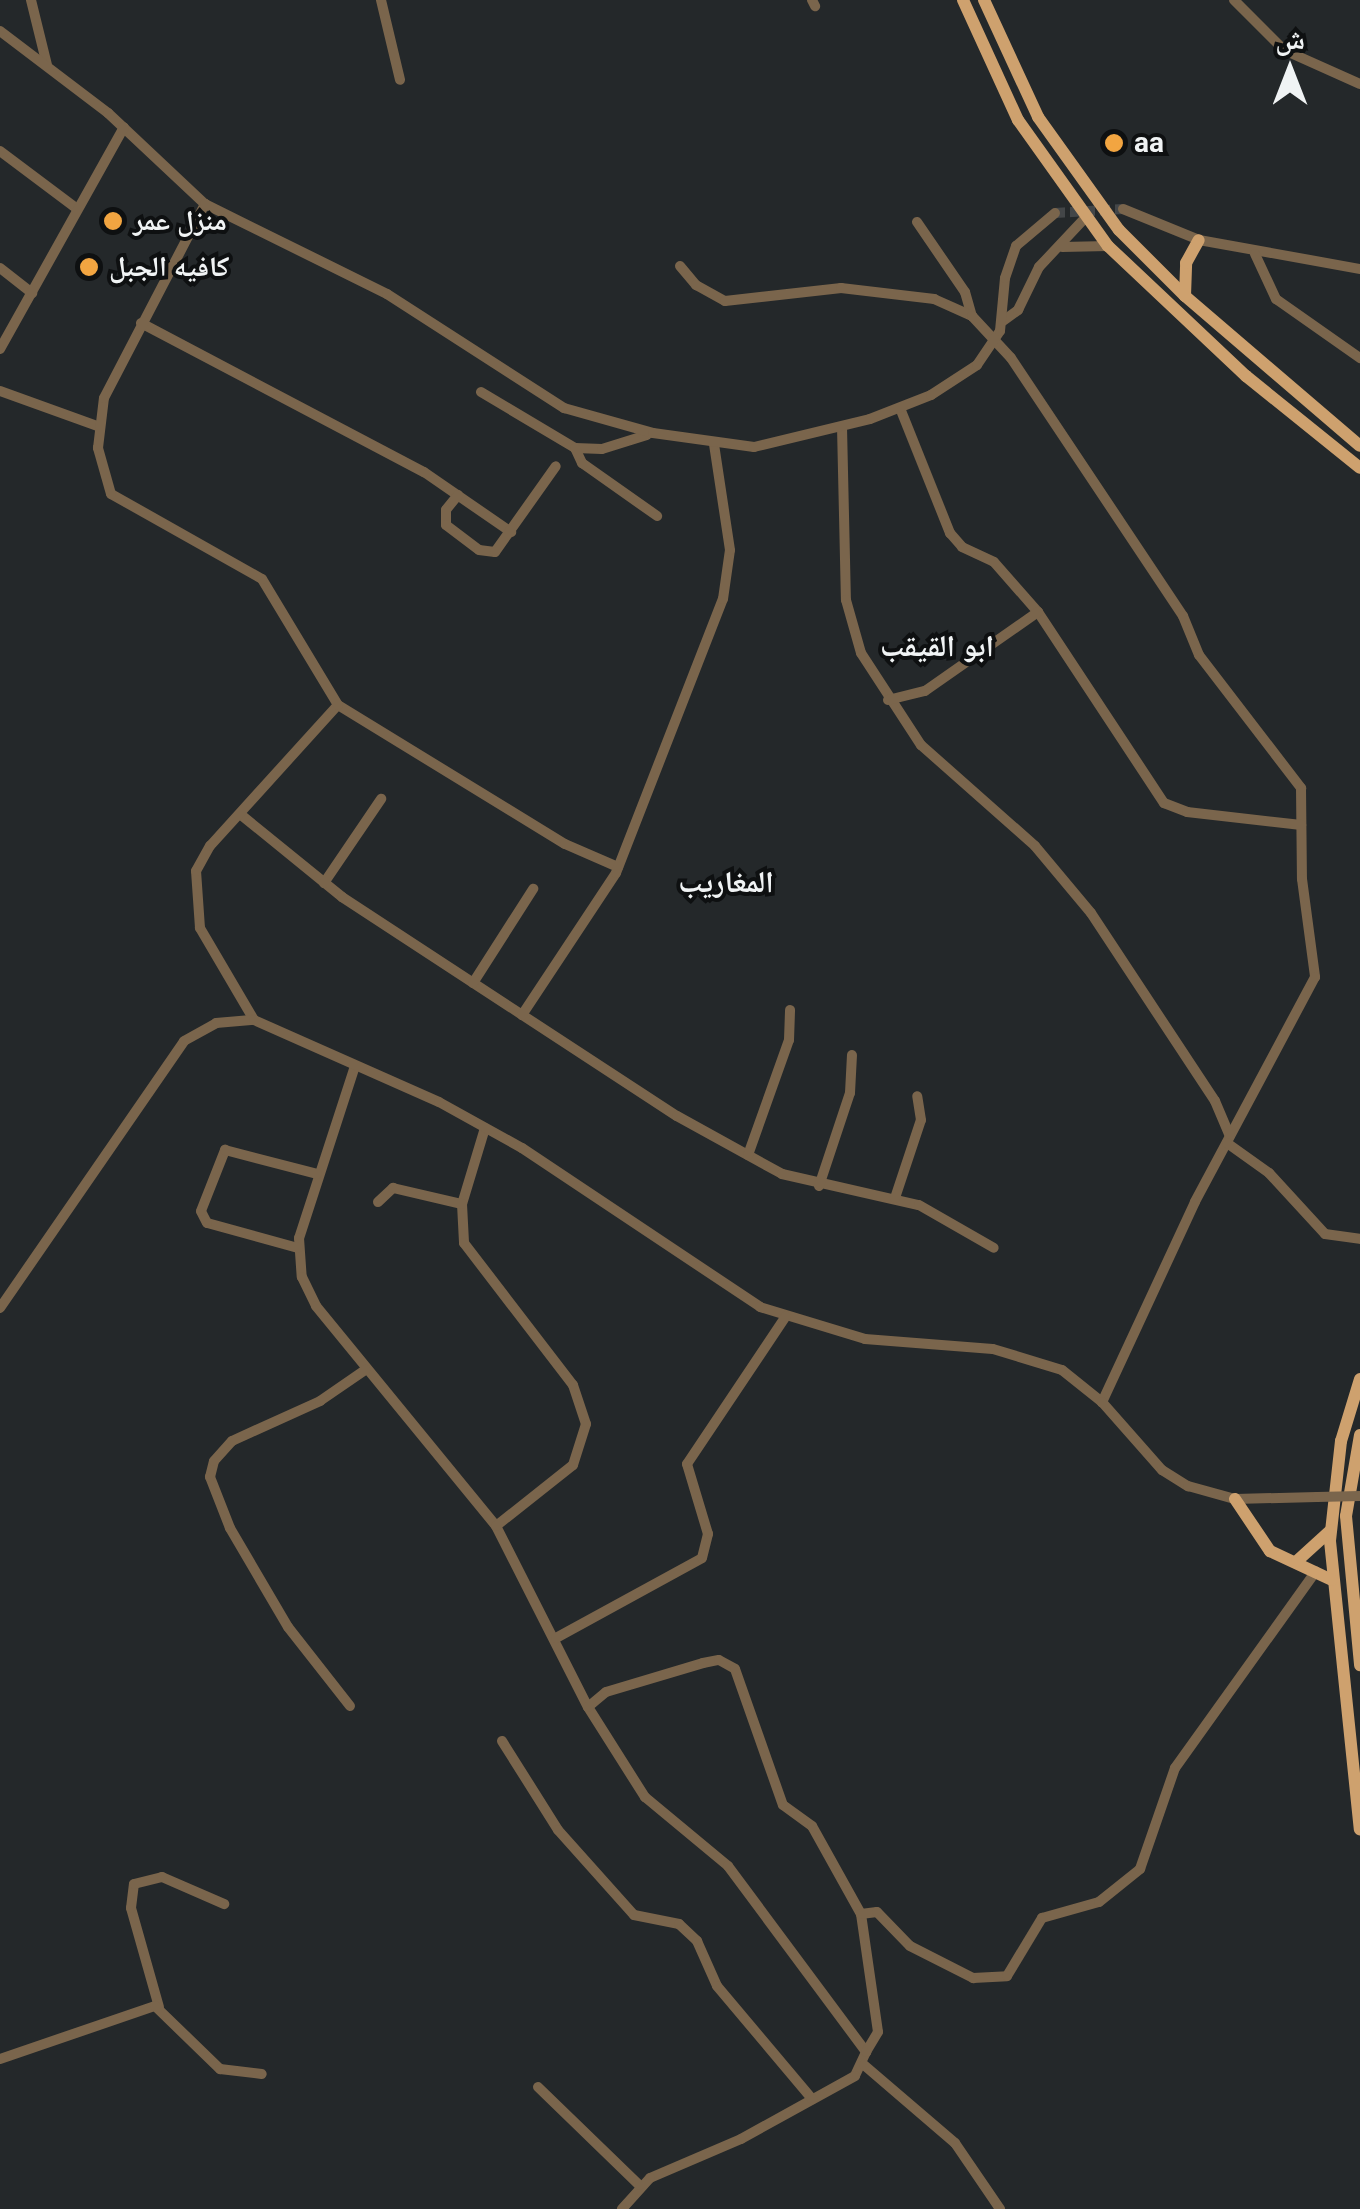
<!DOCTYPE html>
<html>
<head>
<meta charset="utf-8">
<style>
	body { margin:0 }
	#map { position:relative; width:1360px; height:2209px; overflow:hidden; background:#24282a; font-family:Roboto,"Noto Naskh Arabic",sans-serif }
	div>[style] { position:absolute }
	.minor-tunnel>* { height:10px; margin-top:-5px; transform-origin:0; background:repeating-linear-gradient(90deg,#434648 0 10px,transparent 0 15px) }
	.minor>* { height:10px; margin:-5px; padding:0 5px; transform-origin:5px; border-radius:5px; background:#7a654c }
	.major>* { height:12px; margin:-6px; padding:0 6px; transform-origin:6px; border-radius:6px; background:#cea16e }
	.minor-bridge>* { height:10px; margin:-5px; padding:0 5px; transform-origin:5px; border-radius:5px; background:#7a654c }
	.dots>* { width:28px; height:28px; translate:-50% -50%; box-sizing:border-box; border:5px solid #0e1011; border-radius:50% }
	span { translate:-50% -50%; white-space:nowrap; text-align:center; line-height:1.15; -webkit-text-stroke:8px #0e1011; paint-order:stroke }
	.poi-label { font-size:28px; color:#f0f3f4; font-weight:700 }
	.left { translate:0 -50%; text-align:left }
	.neighbourhood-label { font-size:30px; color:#f0f3f4; font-weight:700 }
	.north { position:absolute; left:1240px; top:20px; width:100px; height:100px; -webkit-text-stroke:8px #0e1011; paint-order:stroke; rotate:0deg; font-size:28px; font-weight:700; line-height:40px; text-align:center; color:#f0f3f4 }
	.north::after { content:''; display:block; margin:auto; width:35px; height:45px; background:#f0f3f4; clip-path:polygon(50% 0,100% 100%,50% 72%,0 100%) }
</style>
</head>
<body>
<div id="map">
	<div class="minor-tunnel">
		<i style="left:1055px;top:213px;width:68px;rotate:-3.4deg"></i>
	</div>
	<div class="minor">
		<i style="left:31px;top:0;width:67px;rotate:76.2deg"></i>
		<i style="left:381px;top:0;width:82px;rotate:76.6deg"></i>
		<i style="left:812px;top:0;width:7px;rotate:63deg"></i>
		<i style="left:1234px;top:0;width:71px;rotate:45deg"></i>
		<i style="left:1284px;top:50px;width:83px;rotate:24.1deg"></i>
		<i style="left:0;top:31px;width:136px;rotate:37.2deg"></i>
		<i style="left:108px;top:113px;width:133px;rotate:43.2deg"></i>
		<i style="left:0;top:151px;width:95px;rotate:36.9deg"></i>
		<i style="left:1123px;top:209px;width:82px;rotate:22.2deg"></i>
		<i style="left:1199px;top:240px;width:164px;rotate:10.2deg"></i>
		<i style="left:917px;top:222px;width:85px;rotate:55.6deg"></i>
		<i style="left:965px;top:292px;width:25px;rotate:74deg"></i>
		<i style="left:1062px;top:247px;width:46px;rotate:-1.2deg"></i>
		<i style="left:1255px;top:254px;width:50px;rotate:65deg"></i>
		<i style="left:1276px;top:299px;width:103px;rotate:35.1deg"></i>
		<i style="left:680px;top:266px;width:25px;rotate:50deg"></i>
		<i style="left:696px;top:285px;width:33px;rotate:29deg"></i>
		<i style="left:725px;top:301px;width:117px;rotate:-6.4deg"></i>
		<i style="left:841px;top:288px;width:94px;rotate:6.7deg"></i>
		<i style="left:934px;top:299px;width:42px;rotate:24.1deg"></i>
		<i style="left:972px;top:316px;width:57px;rotate:47.1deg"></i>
		<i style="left:1011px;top:358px;width:310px;rotate:56.3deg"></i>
		<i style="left:1183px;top:616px;width:42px;rotate:67.7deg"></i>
		<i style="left:1199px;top:655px;width:168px;rotate:52.5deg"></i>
		<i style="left:1301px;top:788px;width:91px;rotate:89.4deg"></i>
		<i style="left:1302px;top:879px;width:99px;rotate:82.4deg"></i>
		<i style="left:1315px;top:977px;width:255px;rotate:118.1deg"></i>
		<i style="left:1195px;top:1202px;width:221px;rotate:114.9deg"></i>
		<i style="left:0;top:268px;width:41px;rotate:38deg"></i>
		<i style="left:1003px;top:321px;width:19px;rotate:-36deg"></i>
		<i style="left:1018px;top:310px;width:48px;rotate:-64deg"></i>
		<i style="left:1039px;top:267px;width:67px;rotate:-46.8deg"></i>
		<i style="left:141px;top:323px;width:320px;rotate:27.8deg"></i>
		<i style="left:424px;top:472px;width:106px;rotate:34.6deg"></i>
		<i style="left:0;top:349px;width:254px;rotate:-60.8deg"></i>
		<i style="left:0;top:391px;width:103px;rotate:19.8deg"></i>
		<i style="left:481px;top:392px;width:109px;rotate:30.8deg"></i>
		<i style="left:575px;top:448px;width:27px;rotate:2deg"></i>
		<i style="left:602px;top:449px;width:47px;rotate:-17.3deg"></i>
		<i style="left:900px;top:408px;width:135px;rotate:68.2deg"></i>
		<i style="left:950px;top:533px;width:18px;rotate:49deg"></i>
		<i style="left:962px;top:547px;width:35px;rotate:25deg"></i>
		<i style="left:994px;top:562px;width:67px;rotate:48.7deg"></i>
		<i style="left:1038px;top:612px;width:229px;rotate:56.6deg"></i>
		<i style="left:1164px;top:803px;width:25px;rotate:21deg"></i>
		<i style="left:1187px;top:812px;width:115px;rotate:6.5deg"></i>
		<i style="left:842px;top:427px;width:173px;rotate:88.7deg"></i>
		<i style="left:846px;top:600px;width:55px;rotate:74.2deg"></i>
		<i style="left:861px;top:653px;width:110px;rotate:56.9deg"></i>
		<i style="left:921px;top:745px;width:152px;rotate:41.5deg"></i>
		<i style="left:1035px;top:846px;width:87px;rotate:50.1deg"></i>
		<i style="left:1091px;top:913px;width:225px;rotate:56.6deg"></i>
		<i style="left:1215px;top:1101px;width:38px;rotate:67deg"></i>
		<i style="left:575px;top:448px;width:17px;rotate:65deg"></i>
		<i style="left:582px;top:463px;width:92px;rotate:35.2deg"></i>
		<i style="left:458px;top:495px;width:19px;rotate:129deg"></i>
		<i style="left:446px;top:510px;width:15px;rotate:90deg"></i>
		<i style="left:446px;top:525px;width:41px;rotate:37.1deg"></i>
		<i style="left:479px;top:550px;width:16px;rotate:7deg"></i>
		<i style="left:495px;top:552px;width:105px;rotate:-54.7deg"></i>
		<i style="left:888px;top:700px;width:38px;rotate:-14deg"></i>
		<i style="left:925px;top:691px;width:138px;rotate:-35deg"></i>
		<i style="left:338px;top:705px;width:266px;rotate:31.5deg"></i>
		<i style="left:565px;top:844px;width:58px;rotate:23.5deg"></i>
		<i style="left:240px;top:814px;width:132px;rotate:39.1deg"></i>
		<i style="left:342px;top:897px;width:400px;rotate:33.2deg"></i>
		<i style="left:677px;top:1116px;width:120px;rotate:28.9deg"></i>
		<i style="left:782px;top:1174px;width:140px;rotate:12.8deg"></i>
		<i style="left:919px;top:1205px;width:86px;rotate:29.8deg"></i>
		<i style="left:324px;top:883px;width:102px;rotate:-55.8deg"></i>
		<i style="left:473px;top:983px;width:112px;rotate:-57.4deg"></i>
		<i style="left:522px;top:1015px;width:170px;rotate:-56.5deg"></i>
		<i style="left:616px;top:873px;width:294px;rotate:-68.7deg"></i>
		<i style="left:723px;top:599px;width:49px;rotate:-81.9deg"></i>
		<i style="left:730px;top:550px;width:107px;rotate:-98.6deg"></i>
		<i style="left:254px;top:1020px;width:107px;rotate:-120.4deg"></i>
		<i style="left:200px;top:928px;width:57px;rotate:-94deg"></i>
		<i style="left:196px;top:871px;width:29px;rotate:-61deg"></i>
		<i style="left:210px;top:846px;width:190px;rotate:-47.8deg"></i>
		<i style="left:338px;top:705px;width:147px;rotate:-121.1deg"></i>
		<i style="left:262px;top:579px;width:173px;rotate:-150.6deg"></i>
		<i style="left:111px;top:494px;width:48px;rotate:-105.8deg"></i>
		<i style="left:98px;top:448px;width:50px;rotate:-83.2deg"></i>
		<i style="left:104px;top:398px;width:219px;rotate:-62.5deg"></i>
		<i style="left:205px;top:204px;width:203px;rotate:26.3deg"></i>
		<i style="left:387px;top:294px;width:211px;rotate:32.8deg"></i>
		<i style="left:564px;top:408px;width:92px;rotate:15.7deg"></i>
		<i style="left:653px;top:433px;width:102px;rotate:7.9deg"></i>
		<i style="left:754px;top:447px;width:119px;rotate:-13.6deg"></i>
		<i style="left:870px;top:419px;width:66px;rotate:-21.5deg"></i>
		<i style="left:931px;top:395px;width:55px;rotate:-33.1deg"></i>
		<i style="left:977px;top:365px;width:41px;rotate:-55.9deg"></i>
		<i style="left:1000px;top:331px;width:53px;rotate:-84.6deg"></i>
		<i style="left:1005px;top:278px;width:34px;rotate:-71deg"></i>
		<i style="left:1016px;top:246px;width:51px;rotate:-40.2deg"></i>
		<i style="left:355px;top:1066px;width:181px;rotate:108deg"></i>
		<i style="left:299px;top:1238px;width:39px;rotate:86deg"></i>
		<i style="left:302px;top:1277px;width:32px;rotate:64deg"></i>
		<i style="left:316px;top:1306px;width:284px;rotate:50.7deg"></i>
		<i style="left:496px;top:1526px;width:203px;rotate:63.1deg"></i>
		<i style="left:588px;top:1707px;width:107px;rotate:57.7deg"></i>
		<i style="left:645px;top:1797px;width:108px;rotate:39.7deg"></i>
		<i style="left:728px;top:1866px;width:232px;rotate:53.4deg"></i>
		<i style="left:866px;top:2052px;width:26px;rotate:115deg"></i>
		<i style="left:855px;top:2076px;width:130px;rotate:151.1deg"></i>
		<i style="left:741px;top:2139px;width:99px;rotate:156.8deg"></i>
		<i style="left:650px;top:2178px;width:42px;rotate:132.1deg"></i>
		<i style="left:485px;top:1128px;width:79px;rotate:106.8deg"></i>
		<i style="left:462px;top:1204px;width:39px;rotate:87deg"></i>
		<i style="left:464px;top:1243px;width:179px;rotate:52.5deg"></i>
		<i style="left:573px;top:1385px;width:41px;rotate:71.6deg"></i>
		<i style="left:586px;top:1424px;width:43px;rotate:107.6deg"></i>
		<i style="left:573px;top:1465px;width:98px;rotate:141.6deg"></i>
		<i style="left:1227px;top:1143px;width:52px;rotate:35.5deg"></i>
		<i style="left:1269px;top:1173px;width:83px;rotate:47.4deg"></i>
		<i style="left:1325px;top:1234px;width:35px;rotate:8deg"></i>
		<i style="left:748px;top:1155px;width:122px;rotate:-70.4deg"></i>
		<i style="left:789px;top:1040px;width:30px;rotate:-88deg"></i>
		<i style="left:819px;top:1186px;width:98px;rotate:-71.6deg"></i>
		<i style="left:850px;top:1093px;width:38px;rotate:-87deg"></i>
		<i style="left:895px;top:1198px;width:82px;rotate:-71.6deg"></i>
		<i style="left:921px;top:1120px;width:24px;rotate:-99deg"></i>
		<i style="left:378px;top:1202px;width:21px;rotate:-43deg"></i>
		<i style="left:393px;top:1188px;width:71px;rotate:13.1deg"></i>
		<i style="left:298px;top:1248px;width:94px;rotate:-164.6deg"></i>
		<i style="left:207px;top:1223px;width:13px;rotate:-117deg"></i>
		<i style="left:201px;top:1211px;width:66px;rotate:-68.5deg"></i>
		<i style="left:225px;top:1150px;width:95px;rotate:14.6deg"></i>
		<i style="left:0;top:1308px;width:324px;rotate:-55.4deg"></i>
		<i style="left:184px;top:1041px;width:37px;rotate:-29deg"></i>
		<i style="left:216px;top:1023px;width:38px;rotate:-5deg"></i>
		<i style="left:254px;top:1020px;width:202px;rotate:23.9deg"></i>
		<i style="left:439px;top:1102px;width:95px;rotate:29deg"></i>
		<i style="left:522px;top:1148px;width:286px;rotate:33.7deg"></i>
		<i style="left:760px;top:1307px;width:110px;rotate:16.9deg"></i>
		<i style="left:865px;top:1339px;width:128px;rotate:4.5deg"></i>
		<i style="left:993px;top:1349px;width:72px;rotate:16.9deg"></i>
		<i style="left:1062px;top:1370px;width:51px;rotate:38.7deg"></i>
		<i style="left:1102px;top:1402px;width:91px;rotate:48.6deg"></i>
		<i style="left:1162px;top:1470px;width:31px;rotate:32deg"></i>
		<i style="left:1188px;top:1486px;width:49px;rotate:15.5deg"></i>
		<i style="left:1235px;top:1499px;width:82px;rotate:-1.4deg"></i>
		<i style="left:556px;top:1638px;width:166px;rotate:-28.7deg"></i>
		<i style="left:702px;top:1558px;width:25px;rotate:-76deg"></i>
		<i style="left:708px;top:1534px;width:73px;rotate:-106.7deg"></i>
		<i style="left:687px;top:1464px;width:178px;rotate:-56.2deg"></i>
		<i style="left:350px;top:1706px;width:100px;rotate:-128.1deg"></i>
		<i style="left:288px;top:1627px;width:115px;rotate:-120.4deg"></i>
		<i style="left:230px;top:1528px;width:55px;rotate:-111.4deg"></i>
		<i style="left:210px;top:1477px;width:16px;rotate:-76deg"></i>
		<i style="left:214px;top:1461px;width:27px;rotate:-48deg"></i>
		<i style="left:232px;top:1441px;width:97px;rotate:-24.4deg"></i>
		<i style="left:320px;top:1401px;width:55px;rotate:-34.6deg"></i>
		<i style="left:588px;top:1707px;width:23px;rotate:-40deg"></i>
		<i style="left:606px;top:1692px;width:101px;rotate:-16.6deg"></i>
		<i style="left:703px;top:1663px;width:16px;rotate:-11deg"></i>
		<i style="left:719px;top:1660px;width:18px;rotate:29deg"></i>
		<i style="left:735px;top:1669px;width:144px;rotate:70.6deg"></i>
		<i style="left:783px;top:1805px;width:36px;rotate:36deg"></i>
		<i style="left:812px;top:1826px;width:101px;rotate:60.9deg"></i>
		<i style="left:861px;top:1914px;width:119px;rotate:81.8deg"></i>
		<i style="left:878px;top:2032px;width:23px;rotate:121deg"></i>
		<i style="left:502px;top:1741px;width:105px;rotate:57.8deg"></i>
		<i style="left:558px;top:1830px;width:114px;rotate:48.2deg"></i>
		<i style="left:634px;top:1915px;width:46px;rotate:11.3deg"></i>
		<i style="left:679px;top:1924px;width:25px;rotate:43deg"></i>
		<i style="left:697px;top:1941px;width:49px;rotate:66deg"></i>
		<i style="left:717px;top:1986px;width:148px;rotate:49.9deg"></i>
		<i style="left:861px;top:1914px;width:16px;rotate:-7deg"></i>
		<i style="left:877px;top:1912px;width:47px;rotate:45.9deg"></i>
		<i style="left:910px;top:1946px;width:71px;rotate:26.9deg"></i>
		<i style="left:973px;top:1978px;width:34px;rotate:-3deg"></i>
		<i style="left:1007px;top:1976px;width:68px;rotate:-58.9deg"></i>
		<i style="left:1042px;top:1918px;width:59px;rotate:-15.7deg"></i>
		<i style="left:1099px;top:1902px;width:53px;rotate:-38.8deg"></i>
		<i style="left:1140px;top:1869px;width:107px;rotate:-70.9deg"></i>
		<i style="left:1175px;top:1768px;width:242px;rotate:-54.4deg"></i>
		<i style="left:159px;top:2007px;width:103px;rotate:-105.8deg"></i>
		<i style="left:131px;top:1908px;width:24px;rotate:-83deg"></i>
		<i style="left:134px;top:1884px;width:29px;rotate:-14deg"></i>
		<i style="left:162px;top:1877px;width:68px;rotate:23.5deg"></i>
		<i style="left:0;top:2059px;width:164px;rotate:-18.9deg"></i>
		<i style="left:155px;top:2006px;width:91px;rotate:44.1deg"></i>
		<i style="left:220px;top:2069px;width:42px;rotate:6.8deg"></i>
		<i style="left:864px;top:2065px;width:120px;rotate:40.6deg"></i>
		<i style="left:955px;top:2143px;width:80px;rotate:55.7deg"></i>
		<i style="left:538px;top:2087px;width:141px;rotate:44.1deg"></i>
	</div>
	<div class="major">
		<i style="left:963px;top:0;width:132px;rotate:65.4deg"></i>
		<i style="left:1018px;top:120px;width:155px;rotate:54.5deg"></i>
		<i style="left:1108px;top:246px;width:190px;rotate:43.3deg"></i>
		<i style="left:1246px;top:376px;width:146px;rotate:38.9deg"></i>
		<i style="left:984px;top:0;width:129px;rotate:65.2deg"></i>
		<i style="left:1038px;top:117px;width:139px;rotate:54.4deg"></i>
		<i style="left:1119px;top:230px;width:93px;rotate:45deg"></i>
		<i style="left:1185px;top:296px;width:230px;rotate:40.6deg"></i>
		<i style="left:1185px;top:296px;width:33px;rotate:-88deg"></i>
		<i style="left:1186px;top:263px;width:26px;rotate:-61deg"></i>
		<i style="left:1360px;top:1379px;width:65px;rotate:107deg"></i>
		<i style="left:1341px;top:1441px;width:101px;rotate:96.3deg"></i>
		<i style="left:1330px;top:1541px;width:290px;rotate:84.1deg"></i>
		<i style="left:1360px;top:1435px;width:82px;rotate:99.8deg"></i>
		<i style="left:1346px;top:1516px;width:150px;rotate:84.6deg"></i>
		<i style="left:1235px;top:1499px;width:63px;rotate:56.1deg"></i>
		<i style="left:1270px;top:1551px;width:68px;rotate:25.1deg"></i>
		<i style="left:1297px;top:1561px;width:45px;rotate:-42.3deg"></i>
	</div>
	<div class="minor-bridge">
		<i style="left:1317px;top:1497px;width:43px;rotate:-1.3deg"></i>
	</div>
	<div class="dots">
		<i style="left:1114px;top:143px;background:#f2a541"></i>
		<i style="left:113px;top:221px;background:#f2a541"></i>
		<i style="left:89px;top:267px;background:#f2a541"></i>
	</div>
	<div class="poi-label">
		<span class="left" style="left:1134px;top:143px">aa</span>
		<span class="left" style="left:133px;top:221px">منزل عمر</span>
		<span class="left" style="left:109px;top:267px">كافيه الجبل</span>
	</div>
	<div class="neighbourhood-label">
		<span style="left:937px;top:646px">ابو القيقب</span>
		<span style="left:726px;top:882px">المغاريب</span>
	</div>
	<div class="north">ش</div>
</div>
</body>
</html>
